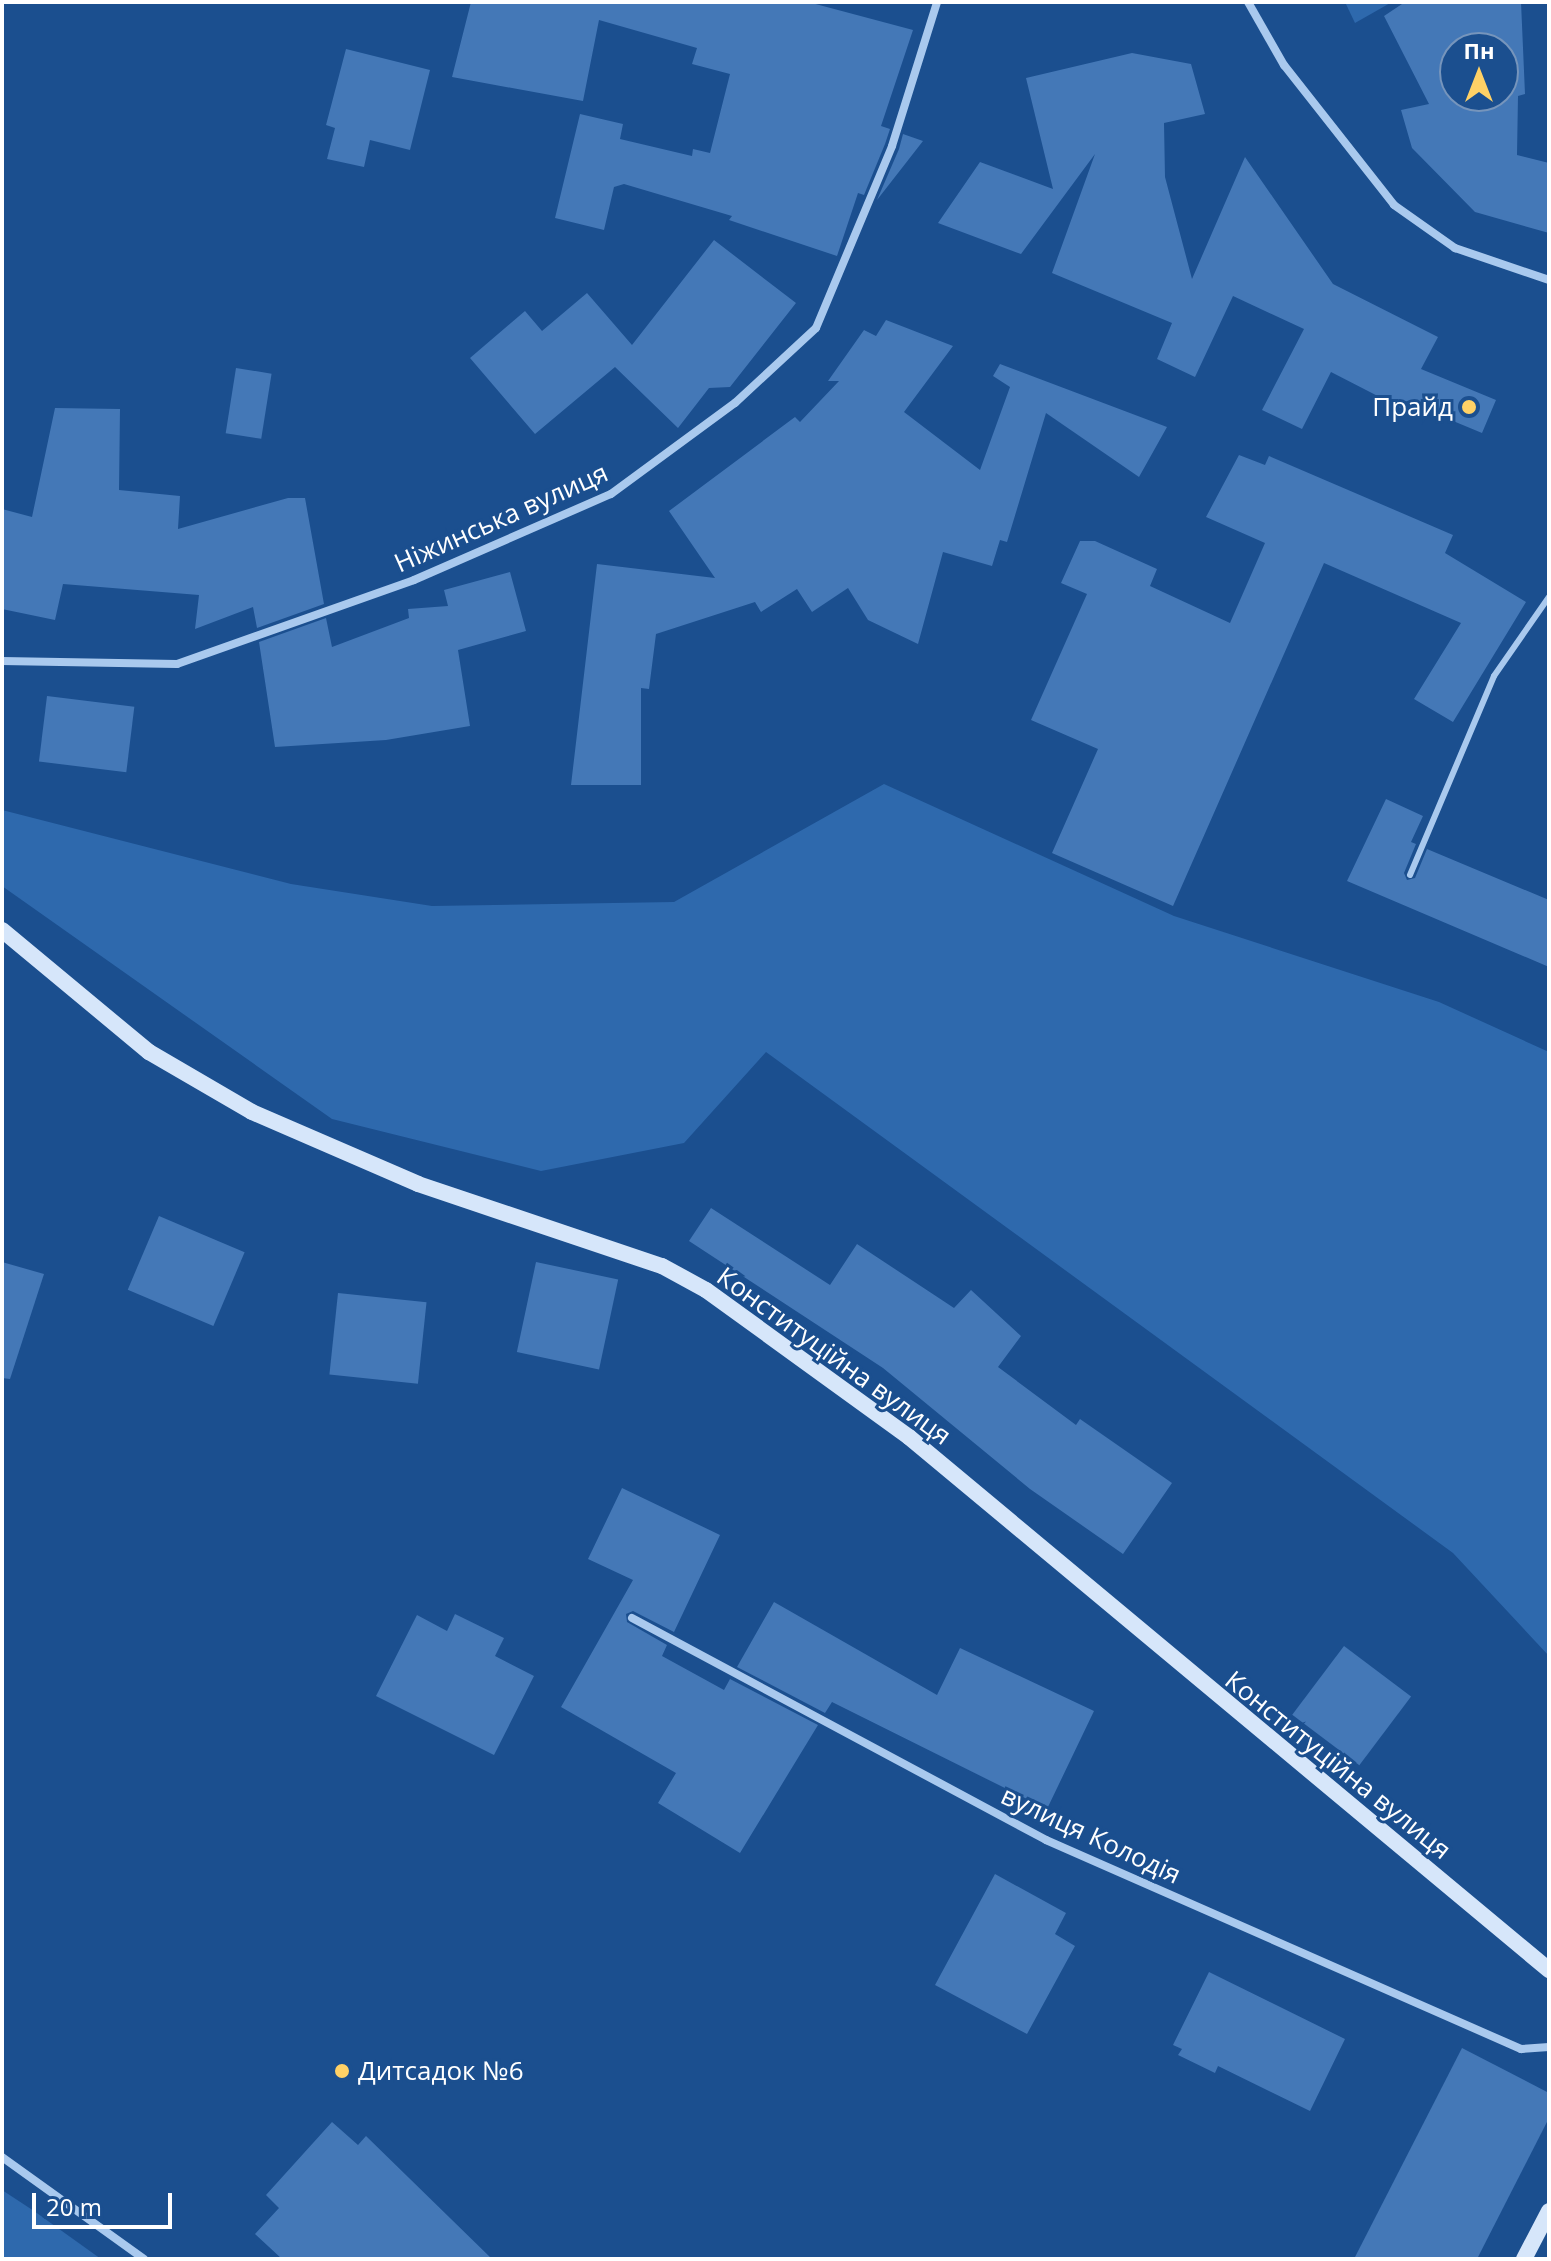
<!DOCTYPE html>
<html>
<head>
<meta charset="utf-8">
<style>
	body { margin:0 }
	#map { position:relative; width:1551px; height:2261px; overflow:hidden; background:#1b4f8f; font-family:"Open Sans",sans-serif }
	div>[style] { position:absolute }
	.green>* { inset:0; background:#2e69ad }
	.building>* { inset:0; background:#4478b7; transform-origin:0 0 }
	.lane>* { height:6px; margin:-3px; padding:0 3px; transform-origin:3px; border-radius:3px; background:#a9c9ee }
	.street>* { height:8px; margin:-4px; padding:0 4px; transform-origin:4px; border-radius:4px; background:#a9c9ee }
	.secondary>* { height:16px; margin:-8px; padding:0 8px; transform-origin:8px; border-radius:8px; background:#d6e6fa }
	.dots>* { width:22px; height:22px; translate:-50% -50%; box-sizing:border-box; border:4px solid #1b4f8f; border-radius:50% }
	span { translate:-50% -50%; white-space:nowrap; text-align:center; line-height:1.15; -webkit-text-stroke:6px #1b4f8f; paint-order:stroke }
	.poi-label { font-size:26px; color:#fff }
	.right { translate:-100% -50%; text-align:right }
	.left { translate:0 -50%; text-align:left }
	.street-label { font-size:26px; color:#fff }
	.frame { position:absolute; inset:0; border:4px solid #fff; pointer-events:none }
	.north { position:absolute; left:1439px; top:32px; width:80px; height:80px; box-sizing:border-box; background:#1b4f8f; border:2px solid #7695bc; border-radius:50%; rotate:0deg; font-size:22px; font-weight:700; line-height:32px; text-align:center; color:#fff }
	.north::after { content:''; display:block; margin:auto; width:28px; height:36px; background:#ffd166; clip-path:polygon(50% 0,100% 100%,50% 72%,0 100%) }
	.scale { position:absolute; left:32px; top:2193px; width:140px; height:36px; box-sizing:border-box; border:4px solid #fff; border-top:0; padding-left:10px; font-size:24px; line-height:28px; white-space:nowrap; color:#fff; -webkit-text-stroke:6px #1b4f8f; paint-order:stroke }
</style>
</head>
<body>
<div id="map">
	<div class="green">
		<i style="clip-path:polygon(1345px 2px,1392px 2px,1355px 23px)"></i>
		<i style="clip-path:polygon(884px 784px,1174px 916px,1439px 1002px,1549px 1052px,1549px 1656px,1453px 1553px,766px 1052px,684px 1143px,541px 1171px,332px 1119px,2px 886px,2px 810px,291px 884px,432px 906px,674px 902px)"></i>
		<i style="clip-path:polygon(2px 2190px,34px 2211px,101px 2259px,2px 2259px)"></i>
	</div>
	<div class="building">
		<i style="clip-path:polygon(471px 2px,808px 2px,913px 30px,881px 126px,890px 129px,885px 144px,864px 195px,858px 193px,837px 256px,729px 220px,732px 216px,624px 184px,614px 187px,604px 230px,555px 218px,580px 114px,623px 124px,620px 139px,692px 156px,693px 149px,710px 153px,730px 74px,692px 64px,697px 48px,599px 20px,583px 101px,452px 77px)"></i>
		<i style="clip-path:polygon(evenodd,1405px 2px,1521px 2px,1525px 94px,1518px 96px,1517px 155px,1549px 163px,1549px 233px,1475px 212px,1412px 148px,1401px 110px,1429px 104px,1384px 16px,1405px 2px,1455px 48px,1503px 48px,1503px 96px,1455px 96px,1455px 48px)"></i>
		<i style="clip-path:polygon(346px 49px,430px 70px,410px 150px,370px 140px,364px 167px,327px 159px,335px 128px,326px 125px)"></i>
		<i style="clip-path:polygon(1132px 53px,1191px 64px,1205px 114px,1164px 123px,1165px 177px,1192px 279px,1245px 157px,1333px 284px,1438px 337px,1421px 369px,1496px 400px,1482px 433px,1405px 401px,1401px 408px,1331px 372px,1302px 429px,1262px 410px,1304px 329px,1233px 296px,1195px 377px,1157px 359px,1172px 323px,1052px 273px,1095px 154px,1021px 254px,938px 223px,980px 162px,1053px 189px,1026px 78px)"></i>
		<i style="clip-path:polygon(903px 134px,923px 141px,877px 200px,899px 149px)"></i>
		<i style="clip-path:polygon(714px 240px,796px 303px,730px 387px,709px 388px,678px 428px,615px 367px,535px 434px,470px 358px,525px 311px,542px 331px,587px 293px,632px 345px)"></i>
		<i style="clip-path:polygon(886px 320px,953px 346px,904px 412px,980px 470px,1010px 387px,993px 376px,1000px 364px,1167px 427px,1139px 477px,1046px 413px,1007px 542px,1000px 540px,992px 566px,943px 552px,918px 644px,868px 620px,848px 588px,812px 612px,797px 589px,761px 612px,755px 602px,656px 634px,649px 689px,641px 688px,641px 785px,571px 785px,597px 564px,715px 578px,669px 511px,795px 417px,800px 422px,839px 381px,828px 381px,864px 330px,876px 336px)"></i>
		<i style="left:236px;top:368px;width:36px;height:66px;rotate:9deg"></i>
		<i style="clip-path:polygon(55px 408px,120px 409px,119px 490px,180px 496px,178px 529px,288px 498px,305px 498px,324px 604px,257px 628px,253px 607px,195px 629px,199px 595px,63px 584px,55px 620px,2px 609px,2px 509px,32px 517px)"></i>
		<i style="clip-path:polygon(1239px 455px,1265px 465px,1269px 456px,1453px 535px,1445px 553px,1526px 602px,1453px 722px,1414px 699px,1461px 623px,1324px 563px,1173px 906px,1052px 853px,1098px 749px,1031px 720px,1087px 594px,1061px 583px,1080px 541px,1095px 541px,1157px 569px,1150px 586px,1230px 623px,1265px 543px,1206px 517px)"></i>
		<i style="clip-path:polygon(510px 572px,526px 631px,458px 650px,470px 726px,386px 740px,275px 747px,259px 642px,326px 618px,332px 647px,409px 618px,408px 609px,448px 606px,444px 590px)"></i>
		<i style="left:47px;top:696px;width:88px;height:66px;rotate:7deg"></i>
		<i style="clip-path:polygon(1386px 799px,1423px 816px,1411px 842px,1416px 844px,1404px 873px,1407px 880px,1415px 878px,1427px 849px,1549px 900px,1549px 967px,1347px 881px)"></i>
		<i style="clip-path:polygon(711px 1208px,830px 1285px,857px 1244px,954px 1308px,971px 1290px,1021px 1336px,998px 1367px,1076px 1425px,1080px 1419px,1172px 1483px,1123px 1554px,1030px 1489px,883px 1368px,689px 1241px)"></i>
		<i style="left:159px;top:1216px;width:93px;height:80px;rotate:23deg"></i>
		<i style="clip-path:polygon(2px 1262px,44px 1274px,10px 1379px,2px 1378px)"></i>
		<i style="left:536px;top:1262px;width:84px;height:92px;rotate:12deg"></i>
		<i style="left:338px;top:1293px;width:89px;height:82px;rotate:6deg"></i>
		<i style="clip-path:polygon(622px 1488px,720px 1535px,674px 1632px,633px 1611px,626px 1614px,627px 1622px,667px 1645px,662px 1656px,724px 1690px,730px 1679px,818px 1725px,740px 1853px,658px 1803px,676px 1773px,561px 1707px,633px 1580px,588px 1559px)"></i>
		<i style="clip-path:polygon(774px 1602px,937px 1695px,960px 1648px,1094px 1711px,1047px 1809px,832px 1702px,825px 1713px,737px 1667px)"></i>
		<i style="clip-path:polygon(455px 1614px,504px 1638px,495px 1656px,534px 1676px,494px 1755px,376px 1696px,417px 1615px,447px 1631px)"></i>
		<i style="left:1344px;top:1646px;width:84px;height:86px;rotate:37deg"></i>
		<i style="clip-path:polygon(995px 1874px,1066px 1913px,1055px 1934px,1075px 1946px,1027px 2034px,935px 1985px)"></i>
		<i style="clip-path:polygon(1209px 1972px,1345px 2039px,1310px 2111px,1218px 2066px,1215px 2073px,1178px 2055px,1182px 2049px,1173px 2045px)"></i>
		<i style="clip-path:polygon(1462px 2048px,1549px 2093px,1549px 2118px,1477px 2259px,1354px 2259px)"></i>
		<i style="clip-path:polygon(332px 2122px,358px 2145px,366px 2136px,492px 2259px,282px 2259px,255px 2234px,279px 2208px,266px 2195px)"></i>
	</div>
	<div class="lane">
		<i style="left:1410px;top:875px;width:216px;rotate:-67.1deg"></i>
		<i style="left:1494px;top:676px;width:96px;rotate:-55.2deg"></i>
	</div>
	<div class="street">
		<i style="left:1248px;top:2px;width:73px;rotate:60.3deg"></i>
		<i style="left:1284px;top:65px;width:178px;rotate:51.8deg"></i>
		<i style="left:1394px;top:205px;width:75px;rotate:35.2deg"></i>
		<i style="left:1455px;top:248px;width:99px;rotate:18.8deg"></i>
		<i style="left:2px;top:661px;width:175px;rotate:1deg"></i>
		<i style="left:177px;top:664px;width:251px;rotate:-19.5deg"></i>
		<i style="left:414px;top:580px;width:215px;rotate:-23.6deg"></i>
		<i style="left:611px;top:494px;width:154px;rotate:-36.3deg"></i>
		<i style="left:735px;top:403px;width:110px;rotate:-42.8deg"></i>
		<i style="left:816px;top:328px;width:197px;rotate:-67.3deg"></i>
		<i style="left:892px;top:146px;width:151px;rotate:-72.6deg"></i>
		<i style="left:632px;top:1618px;width:470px;rotate:28.2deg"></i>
		<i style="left:1046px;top:1840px;width:519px;rotate:23.75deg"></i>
		<i style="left:1521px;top:2049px;width:28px;rotate:-4deg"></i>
		<i style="left:2px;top:2157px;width:175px;rotate:35.7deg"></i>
	</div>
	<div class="secondary">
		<i style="left:2px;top:930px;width:191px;rotate:39.7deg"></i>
		<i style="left:149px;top:1052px;width:119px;rotate:30.2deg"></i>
		<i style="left:252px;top:1112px;width:181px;rotate:23.4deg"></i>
		<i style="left:418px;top:1184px;width:257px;rotate:18.6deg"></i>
		<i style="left:662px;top:1266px;width:50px;rotate:28.6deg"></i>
		<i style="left:706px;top:1290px;width:251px;rotate:35.9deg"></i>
		<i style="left:909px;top:1437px;width:833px;rotate:39.79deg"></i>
		<i style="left:1524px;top:2259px;width:54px;rotate:-62.5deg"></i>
	</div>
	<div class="dots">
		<i style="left:1469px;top:407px;background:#ffd166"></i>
		<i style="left:342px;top:2071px;background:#ffd166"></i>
	</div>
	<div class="poi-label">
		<span class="right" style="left:1453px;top:407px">Прайд</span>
		<span class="left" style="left:358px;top:2071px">Дитсадок №6</span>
	</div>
	<div class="street-label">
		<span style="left:501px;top:518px;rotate:-24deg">Ніжинська вулиця</span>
		<span style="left:834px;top:1356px;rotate:36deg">Конституційна вулиця</span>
		<span style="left:1338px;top:1765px;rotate:39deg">Конституційна вулиця</span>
		<span style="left:1091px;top:1835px;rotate:25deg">вулиця Колодія</span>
	</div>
	<div class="frame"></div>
	<div class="north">Пн</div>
	<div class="scale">20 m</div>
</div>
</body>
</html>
